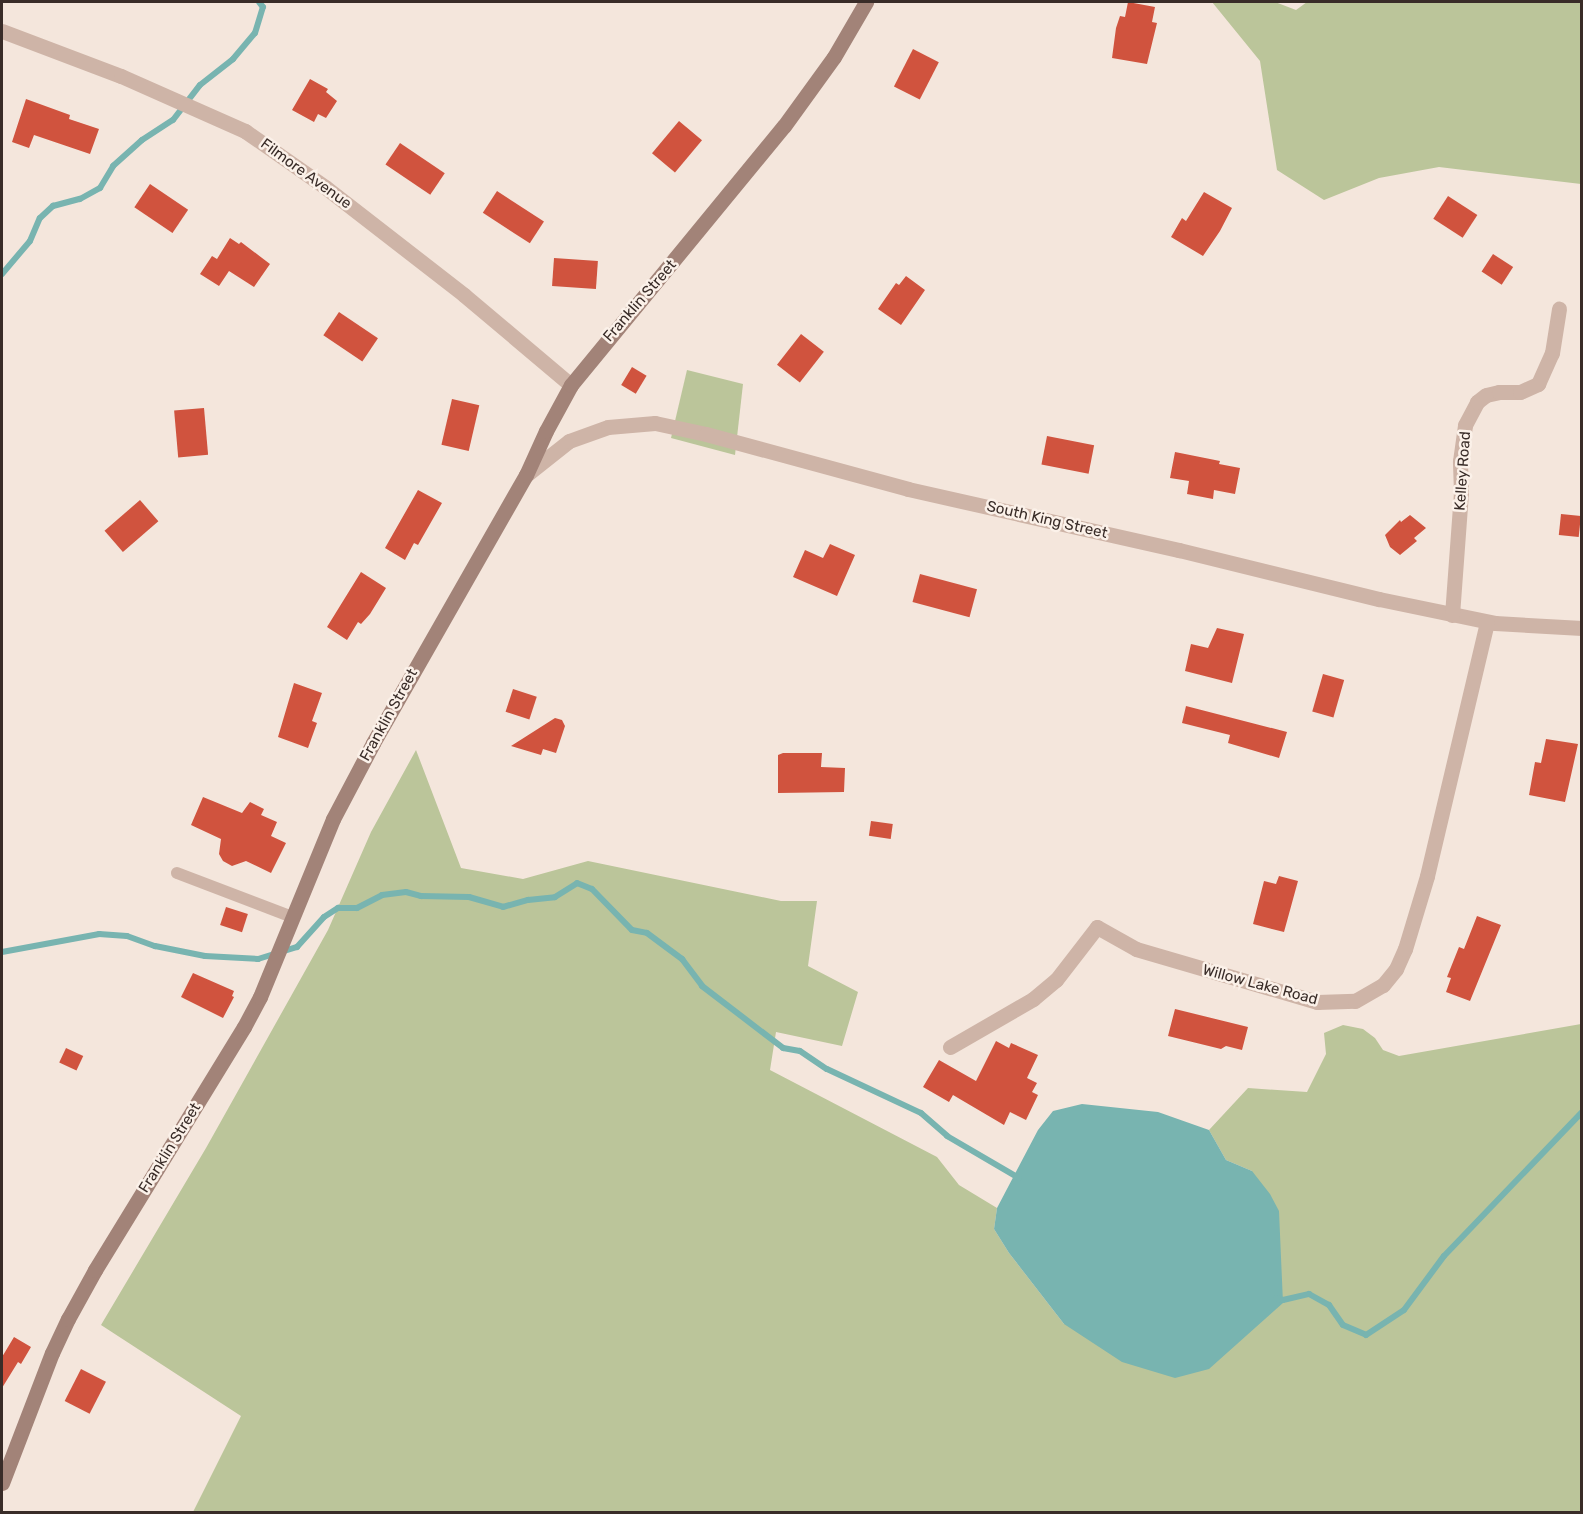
<!DOCTYPE html>
<html>
<head>
<meta charset="utf-8">
<style>
	body { margin:0 }
	#map { position:relative; width:1583px; height:1514px; overflow:hidden; background:#f4e6dc; font-family:Rubik,sans-serif }
	div>[style] { position:absolute }
	.green>* { inset:0; background:#bbc59a }
	.water>* { inset:0; background:#78b4b0 }
	.stream>* { height:6px; margin:-3px; padding:0 3px; transform-origin:3px; border-radius:3px; background:#78b4b0 }
	.building>* { inset:0; background:#d0533e; transform-origin:0 0 }
	.lane>* { height:12px; margin:-6px; padding:0 6px; transform-origin:6px; border-radius:6px; background:#ceb4a7 }
	.street>* { height:15px; margin:-7.5px; padding:0 7.5px; transform-origin:7.5px; border-radius:7.5px; background:#ceb4a7 }
	.secondary>* { height:15px; margin:-7.5px; padding:0 7.5px; transform-origin:7.5px; border-radius:7.5px; background:#a28378 }
	span { translate:-50% -50%; white-space:nowrap; text-align:center; line-height:1.15; -webkit-text-stroke:5px #fbf1e9; paint-order:stroke }
	.street-label { font-size:15px; color:#392c28 }
	.frame { position:absolute; inset:0; border:3px solid #392c28; pointer-events:none }
</style>
</head>
<body>
<div id="map">
	<div class="green">
		<i style="clip-path:polygon(1212px 2px,1275px 2px,1296px 10px,1307px 2px,1581px 2px,1581px 184px,1439px 167px,1379px 178px,1324px 200px,1277px 170px,1260px 61px)"></i>
		<i style="clip-path:polygon(687px 370px,743px 384px,735px 455px,671px 438px)"></i>
		<i style="clip-path:polygon(416px 750px,461px 868px,523px 879px,588px 861px,781px 901px,817px 901px,808px 966px,858px 992px,842px 1046px,776px 1032px,770px 1070px,937px 1157px,959px 1185px,997px 1208px,994px 1229px,1009px 1253px,1064px 1324px,1252px 1171px,1226px 1160px,1209px 1130px,1248px 1088px,1307px 1092px,1326px 1054px,1324px 1033px,1343px 1025px,1363px 1029px,1375px 1038px,1383px 1050px,1399px 1056px,1581px 1024px,1581px 1512px,193px 1512px,241px 1416px,101px 1325px,206px 1148px,328px 930px,371px 832px)"></i>
	</div>
	<div class="water">
		<i style="clip-path:polygon(1082px 1104px,1158px 1112px,1209px 1130px,1226px 1160px,1252px 1171px,1270px 1194px,1279px 1211px,1283px 1303px,1209px 1369px,1175px 1378px,1122px 1362px,1064px 1324px,1009px 1253px,994px 1229px,997px 1208px,1038px 1130px,1053px 1111px)"></i>
	</div>
	<div class="stream">
		<i style="left:2px;top:274px;width:43px;rotate:-49.7deg"></i>
		<i style="left:30px;top:241px;width:25px;rotate:-67deg"></i>
		<i style="left:40px;top:218px;width:18px;rotate:-43deg"></i>
		<i style="left:53px;top:206px;width:28px;rotate:-15deg"></i>
		<i style="left:80px;top:199px;width:23px;rotate:-29deg"></i>
		<i style="left:100px;top:188px;width:26px;rotate:-59deg"></i>
		<i style="left:113px;top:166px;width:39px;rotate:-42deg"></i>
		<i style="left:142px;top:140px;width:37px;rotate:-33deg"></i>
		<i style="left:173px;top:120px;width:44px;rotate:-52.4deg"></i>
		<i style="left:200px;top:85px;width:42px;rotate:-38.2deg"></i>
		<i style="left:233px;top:59px;width:34px;rotate:-50deg"></i>
		<i style="left:255px;top:33px;width:27px;rotate:-73deg"></i>
		<i style="left:263px;top:7px;width:6px;rotate:-129deg"></i>
		<i style="left:2px;top:952px;width:99px;rotate:-10.5deg"></i>
		<i style="left:99px;top:934px;width:28px;rotate:4deg"></i>
		<i style="left:127px;top:936px;width:30px;rotate:20deg"></i>
		<i style="left:155px;top:946px;width:51px;rotate:11.3deg"></i>
		<i style="left:205px;top:956px;width:53px;rotate:3.2deg"></i>
		<i style="left:258px;top:959px;width:41px;rotate:-17.1deg"></i>
		<i style="left:297px;top:947px;width:40px;rotate:-48deg"></i>
		<i style="left:324px;top:917px;width:17px;rotate:-33deg"></i>
		<i style="left:338px;top:908px;width:19px"></i>
		<i style="left:357px;top:908px;width:28px;rotate:-27deg"></i>
		<i style="left:382px;top:895px;width:24px;rotate:-7deg"></i>
		<i style="left:406px;top:892px;width:16px;rotate:15deg"></i>
		<i style="left:421px;top:896px;width:48px;rotate:1.2deg"></i>
		<i style="left:469px;top:897px;width:35px;rotate:16deg"></i>
		<i style="left:503px;top:907px;width:26px;rotate:-16deg"></i>
		<i style="left:528px;top:900px;width:27px;rotate:-6deg"></i>
		<i style="left:555px;top:897px;width:26px;rotate:-32deg"></i>
		<i style="left:577px;top:883px;width:16px;rotate:22deg"></i>
		<i style="left:592px;top:889px;width:57px;rotate:45.7deg"></i>
		<i style="left:632px;top:930px;width:15px;rotate:11deg"></i>
		<i style="left:647px;top:933px;width:44px;rotate:36.6deg"></i>
		<i style="left:682px;top:959px;width:34px;rotate:53deg"></i>
		<i style="left:702px;top:986px;width:102px;rotate:37.4deg"></i>
		<i style="left:783px;top:1048px;width:17px;rotate:10deg"></i>
		<i style="left:800px;top:1051px;width:32px;rotate:34deg"></i>
		<i style="left:827px;top:1069px;width:104px;rotate:25.1deg"></i>
		<i style="left:921px;top:1113px;width:35px;rotate:41deg"></i>
		<i style="left:947px;top:1136px;width:83px;rotate:30.3deg"></i>
		<i style="left:1276px;top:1298px;width:7px;rotate:16deg"></i>
		<i style="left:1283px;top:1300px;width:27px;rotate:-13deg"></i>
		<i style="left:1309px;top:1294px;width:23px;rotate:29deg"></i>
		<i style="left:1329px;top:1305px;width:24px;rotate:55deg"></i>
		<i style="left:1343px;top:1325px;width:25px;rotate:23deg"></i>
		<i style="left:1366px;top:1335px;width:45px;rotate:-33.3deg"></i>
		<i style="left:1404px;top:1310px;width:67px;rotate:-53.5deg"></i>
		<i style="left:1444px;top:1256px;width:199px;rotate:-46.2deg"></i>
	</div>
	<div class="building">
		<i style="clip-path:polygon(1128px 2px,1155px 7px,1152px 22px,1157px 23px,1147px 64px,1112px 58px,1116px 28px,1120px 16px,1125px 17px)"></i>
		<i style="left:913px;top:49px;width:29px;height:42px;rotate:27deg"></i>
		<i style="clip-path:polygon(310px 79px,328px 89px,326px 92px,337px 101px,326px 118px,318px 114px,314px 122px,292px 110px)"></i>
		<i style="clip-path:polygon(26px 99px,70px 115px,69px 119px,99px 129px,90px 154px,34px 135px,29px 148px,12px 142px)"></i>
		<i style="left:679px;top:121px;width:30px;height:42px;rotate:40deg"></i>
		<i style="left:400px;top:143px;width:54px;height:26px;rotate:34deg"></i>
		<i style="left:150px;top:184px;width:46px;height:28px;rotate:34deg"></i>
		<i style="left:497px;top:191px;width:56px;height:26px;rotate:33deg"></i>
		<i style="clip-path:polygon(1204px 192px,1232px 208px,1220px 231px,1203px 256px,1171px 237px,1182px 218px,1186px 221px)"></i>
		<i style="left:1448px;top:196px;width:35px;height:27px;rotate:33deg"></i>
		<i style="clip-path:polygon(230px 238px,239px 244px,241px 242px,270px 264px,254px 287px,229px 271px,219px 286px,200px 274px,212px 256px,217px 259px)"></i>
		<i style="left:1493px;top:254px;width:24px;height:21px;rotate:33deg"></i>
		<i style="left:554px;top:258px;width:44px;height:28px;rotate:4deg"></i>
		<i style="clip-path:polygon(906px 276px,925px 290px,901px 325px,878px 309px,896px 283px,899px 285px)"></i>
		<i style="left:339px;top:312px;width:47px;height:28px;rotate:34deg"></i>
		<i style="left:801px;top:334px;width:29px;height:39px;rotate:38deg"></i>
		<i style="left:632px;top:367px;width:17px;height:21px;rotate:31deg"></i>
		<i style="left:452px;top:399px;width:28px;height:47px;rotate:13deg"></i>
		<i style="left:204px;top:408px;width:47px;height:30px;rotate:85deg"></i>
		<i style="left:1047px;top:436px;width:48px;height:29px;rotate:11deg"></i>
		<i style="clip-path:polygon(1175px 452px,1220px 461px,1219px 464px,1240px 468px,1235px 494px,1214px 490px,1213px 499px,1187px 494px,1189px 481px,1170px 478px)"></i>
		<i style="clip-path:polygon(418px 490px,442px 503px,418px 545px,414px 543px,405px 560px,385px 548px)"></i>
		<i style="left:140px;top:500px;width:28px;height:47px;rotate:49deg"></i>
		<i style="left:1561px;top:514px;width:20px;height:21px;rotate:6deg"></i>
		<i style="clip-path:polygon(1410px 515px,1426px 528px,1414px 538px,1417px 541px,1400px 555px,1390px 547px,1385px 535px,1400px 520px,1401px 522px)"></i>
		<i style="clip-path:polygon(830px 544px,855px 555px,837px 596px,793px 577px,805px 550px,823px 558px)"></i>
		<i style="clip-path:polygon(361px 572px,386px 588px,370px 614px,361px 624px,358px 622px,347px 640px,327px 627px)"></i>
		<i style="left:920px;top:574px;width:59px;height:29px;rotate:15deg"></i>
		<i style="clip-path:polygon(1217px 628px,1244px 634px,1232px 683px,1185px 671px,1191px 644px,1208px 648px)"></i>
		<i style="left:1323px;top:674px;width:22px;height:39px;rotate:16deg"></i>
		<i style="clip-path:polygon(294px 683px,322px 693px,312px 721px,317px 723px,308px 748px,278px 737px)"></i>
		<i style="left:513px;top:689px;width:25px;height:24px;rotate:18deg"></i>
		<i style="clip-path:polygon(1186px 706px,1287px 732px,1279px 758px,1228px 743px,1230px 735px,1182px 723px)"></i>
		<i style="clip-path:polygon(555px 718px,562px 720px,565px 726px,556px 753px,543px 749px,541px 755px,511px 746px)"></i>
		<i style="clip-path:polygon(1546px 739px,1578px 744px,1565px 802px,1529px 795px,1535px 762px,1541px 763px)"></i>
		<i style="clip-path:polygon(783px 753px,822px 753px,821px 767px,845px 768px,844px 792px,778px 793px,778px 755px)"></i>
		<i style="clip-path:polygon(203px 797px,242px 813px,250px 802px,264px 809px,261px 815px,277px 822px,271px 836px,286px 843px,271px 873px,246px 861px,232px 866px,223px 861px,219px 854px,221px 839px,191px 825px)"></i>
		<i style="left:871px;top:821px;width:22px;height:15px;rotate:8deg"></i>
		<i style="clip-path:polygon(1279px 876px,1298px 881px,1284px 932px,1253px 924px,1264px 881px,1276px 884px)"></i>
		<i style="left:226px;top:907px;width:23px;height:19px;rotate:18deg"></i>
		<i style="clip-path:polygon(1477px 916px,1501px 925px,1470px 1001px,1446px 992px,1451px 978px,1447px 977px,1459px 947px,1464px 949px)"></i>
		<i style="clip-path:polygon(193px 973px,234px 991px,232px 996px,234px 997px,223px 1018px,181px 997px)"></i>
		<i style="clip-path:polygon(1175px 1009px,1248px 1027px,1242px 1050px,1226px 1046px,1221px 1049px,1168px 1036px)"></i>
		<i style="clip-path:polygon(996px 1041px,1009px 1048px,1011px 1043px,1038px 1055px,1027px 1078px,1037px 1083px,1032px 1092px,1038px 1095px,1026px 1120px,1010px 1112px,1004px 1125px,953px 1095px,949px 1102px,923px 1087px,939px 1060px,976px 1081px)"></i>
		<i style="left:66px;top:1048px;width:19px;height:16px;rotate:25deg"></i>
		<i style="clip-path:polygon(14px 1337px,31px 1347px,21px 1364px,18px 1362px,2px 1388px,2px 1357px)"></i>
		<i style="left:81px;top:1369px;width:28px;height:36px;rotate:27deg"></i>
	</div>
	<div class="lane">
		<i style="left:177px;top:873px;width:123px;rotate:20.9deg"></i>
	</div>
	<div class="street">
		<i style="left:2px;top:31px;width:127px;rotate:20.7deg"></i>
		<i style="left:121px;top:76px;width:136px;rotate:23.9deg"></i>
		<i style="left:245px;top:131px;width:98px;rotate:35deg"></i>
		<i style="left:325px;top:187px;width:176px;rotate:37.8deg"></i>
		<i style="left:464px;top:295px;width:140px;rotate:40.1deg"></i>
		<i style="left:526px;top:475px;width:55px;rotate:-38.3deg"></i>
		<i style="left:569px;top:441px;width:41px;rotate:-19.7deg"></i>
		<i style="left:608px;top:427px;width:47px;rotate:-4.9deg"></i>
		<i style="left:655px;top:423px;width:52px;rotate:12.2deg"></i>
		<i style="left:706px;top:434px;width:209px;rotate:15.2deg"></i>
		<i style="left:908px;top:489px;width:278px;rotate:12.7deg"></i>
		<i style="left:1179px;top:550px;width:206px;rotate:13.8deg"></i>
		<i style="left:1379px;top:599px;width:118px;rotate:11.7deg"></i>
		<i style="left:1495px;top:623px;width:87px;rotate:3.3deg"></i>
		<i style="left:1452px;top:615px;width:123px;rotate:-85.8deg"></i>
		<i style="left:1461px;top:492px;width:31px;rotate:-92deg"></i>
		<i style="left:1460px;top:461px;width:36px;rotate:-82deg"></i>
		<i style="left:1465px;top:425px;width:26px;rotate:-62deg"></i>
		<i style="left:1477px;top:402px;width:11px;rotate:-38deg"></i>
		<i style="left:1486px;top:395px;width:13px;rotate:-13deg"></i>
		<i style="left:1499px;top:392px;width:21px"></i>
		<i style="left:1520px;top:392px;width:20px;rotate:-24deg"></i>
		<i style="left:1538px;top:384px;width:34px;rotate:-66deg"></i>
		<i style="left:1552px;top:353px;width:45px;rotate:-81deg"></i>
		<i style="left:950px;top:1047px;width:96px;rotate:-30deg"></i>
		<i style="left:1033px;top:999px;width:30px;rotate:-40deg"></i>
		<i style="left:1056px;top:980px;width:67px;rotate:-52.3deg"></i>
		<i style="left:1097px;top:927px;width:45px;rotate:29.4deg"></i>
		<i style="left:1136px;top:949px;width:189px;rotate:16.3deg"></i>
		<i style="left:1317px;top:1002px;width:38px;rotate:-2deg"></i>
		<i style="left:1355px;top:1001px;width:32px;rotate:-30deg"></i>
		<i style="left:1383px;top:985px;width:21px;rotate:-51deg"></i>
		<i style="left:1396px;top:969px;width:22px;rotate:-66deg"></i>
		<i style="left:1405px;top:949px;width:76px;rotate:-73.2deg"></i>
		<i style="left:1427px;top:876px;width:261px;rotate:-76.7deg"></i>
	</div>
	<div class="secondary">
		<i style="left:2px;top:1483px;width:139px;rotate:-69deg"></i>
		<i style="left:52px;top:1353px;width:38px;rotate:-65deg"></i>
		<i style="left:68px;top:1319px;width:56px;rotate:-61.1deg"></i>
		<i style="left:95px;top:1270px;width:285px;rotate:-58.5deg"></i>
		<i style="left:244px;top:1027px;width:34px;rotate:-62deg"></i>
		<i style="left:260px;top:997px;width:192px;rotate:-67.7deg"></i>
		<i style="left:333px;top:819px;width:86px;rotate:-62.2deg"></i>
		<i style="left:373px;top:743px;width:309px;rotate:-60.3deg"></i>
		<i style="left:526px;top:475px;width:48px;rotate:-65.6deg"></i>
		<i style="left:546px;top:431px;width:52px;rotate:-61.5deg"></i>
		<i style="left:571px;top:385px;width:335px;rotate:-50.6deg"></i>
		<i style="left:784px;top:126px;width:85px;rotate:-54.1deg"></i>
		<i style="left:834px;top:57px;width:64px;rotate:-59.8deg"></i>
	</div>
	<div class="street-label">
		<span style="left:306px;top:174px;rotate:36deg">Filmore Avenue</span>
		<span style="left:640px;top:301px;rotate:-49deg">Franklin Street</span>
		<span style="left:1463px;top:471px;rotate:-86deg">Kelley Road</span>
		<span style="left:1047px;top:520px;rotate:13deg">South King Street</span>
		<span style="left:389px;top:715px;rotate:-61deg">Franklin Street</span>
		<span style="left:1260px;top:985px;rotate:15deg">Willow Lake Road</span>
		<span style="left:170px;top:1148px;rotate:-58deg">Franklin Street</span>
	</div>
	<div class="frame"></div>
</div>
</body>
</html>
